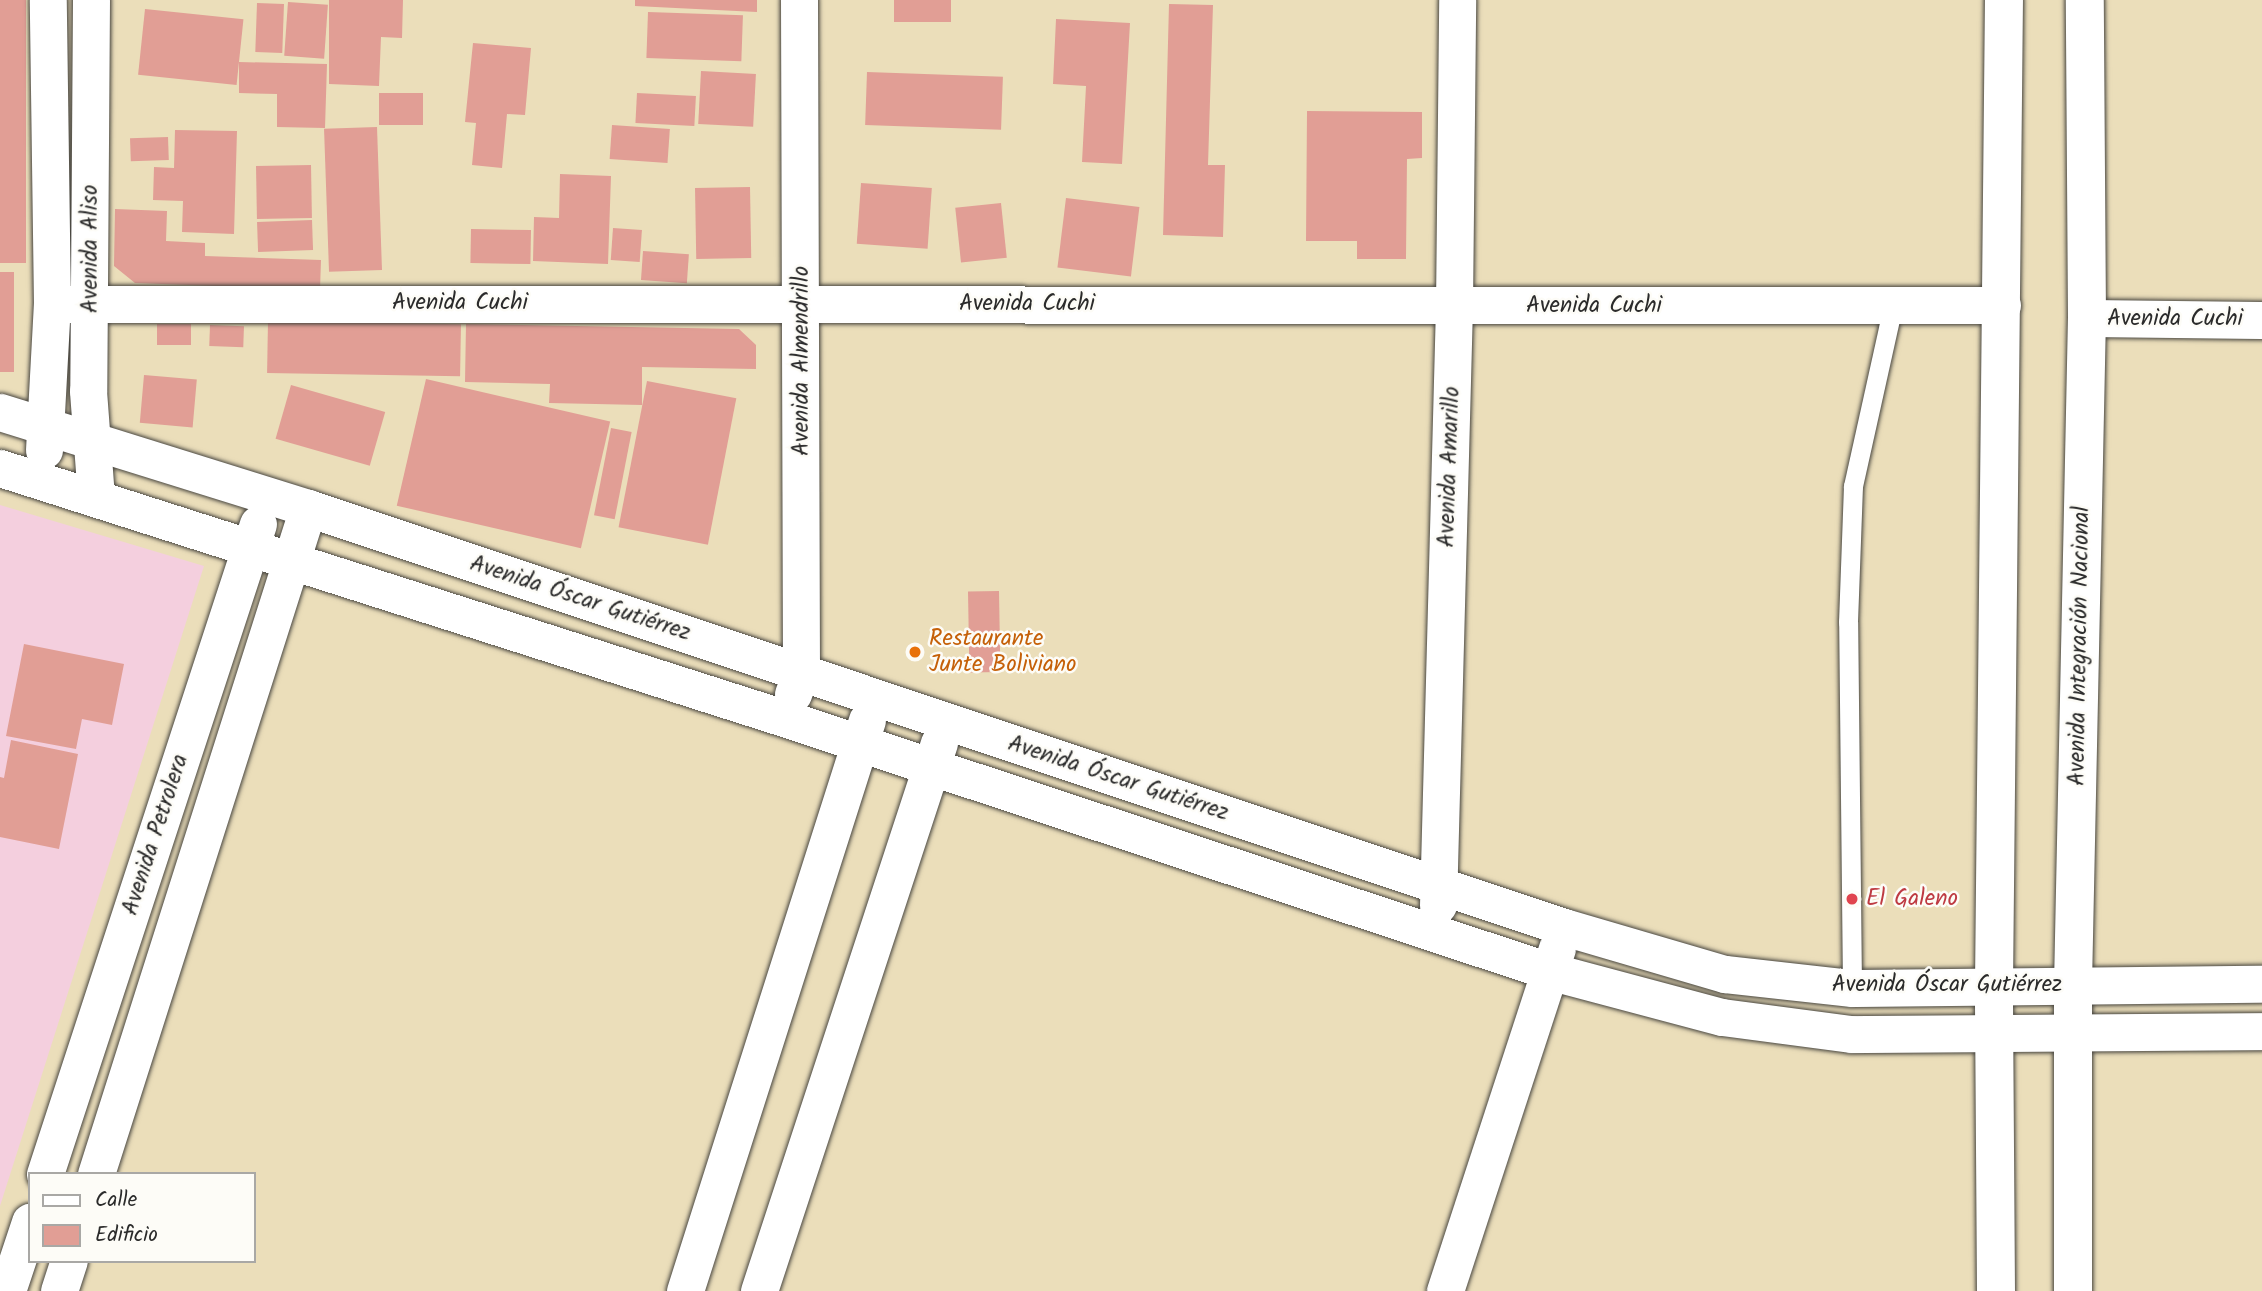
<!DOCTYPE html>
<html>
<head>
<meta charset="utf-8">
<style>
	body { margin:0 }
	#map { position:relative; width:2262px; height:1291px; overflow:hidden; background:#ebdeba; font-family:Kalam,sans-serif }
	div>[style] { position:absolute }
	.built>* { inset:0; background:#f4cfde }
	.building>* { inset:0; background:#e19e95; transform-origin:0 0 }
	.roads { filter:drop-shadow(0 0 2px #484640) drop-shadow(0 0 2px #484640) }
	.lane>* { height:19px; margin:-9.5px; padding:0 9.5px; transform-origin:9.5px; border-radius:9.5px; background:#fff }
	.street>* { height:37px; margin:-18.5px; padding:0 18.5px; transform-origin:18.5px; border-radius:18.5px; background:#fff }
	.primary>* { height:38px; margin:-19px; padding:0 19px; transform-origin:19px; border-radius:19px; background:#fff }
	.dots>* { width:19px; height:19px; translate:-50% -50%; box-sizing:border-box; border:4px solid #fdfcf7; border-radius:50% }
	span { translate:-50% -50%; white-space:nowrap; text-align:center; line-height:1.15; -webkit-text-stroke:5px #fdfcf7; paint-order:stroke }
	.street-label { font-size:23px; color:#2b2b2b }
	.food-label { font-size:23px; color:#c56008 }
	.left { translate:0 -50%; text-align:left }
	.health-label { font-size:23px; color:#be3a42 }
	.legend { position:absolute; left:28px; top:1172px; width:228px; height:91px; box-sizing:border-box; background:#fdfcf7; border:2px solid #a9a8a5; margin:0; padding:9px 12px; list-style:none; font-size:21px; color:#2b2b2b }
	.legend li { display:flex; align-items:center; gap:14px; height:35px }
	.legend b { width:35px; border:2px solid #a9a8a5 }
</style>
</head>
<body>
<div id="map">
	<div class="built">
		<i style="clip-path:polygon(0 505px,204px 566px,0 1206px)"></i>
	</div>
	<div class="building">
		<i style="left:0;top:0;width:26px;height:263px"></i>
		<i style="clip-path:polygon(329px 0,403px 0,402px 38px,381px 37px,379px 86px,329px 84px)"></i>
		<i style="clip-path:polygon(635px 0,757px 0,757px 12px,635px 6px)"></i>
		<i style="left:894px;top:0;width:57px;height:22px"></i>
		<i style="left:288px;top:2px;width:40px;height:54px;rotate:4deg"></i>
		<i style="left:257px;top:3px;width:27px;height:49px;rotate:2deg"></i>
		<i style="clip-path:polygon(1169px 4px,1213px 5px,1208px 165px,1225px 165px,1223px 237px,1163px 235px)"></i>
		<i style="left:145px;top:9px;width:99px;height:66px;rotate:6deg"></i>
		<i style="left:648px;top:12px;width:95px;height:46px;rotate:2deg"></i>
		<i style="clip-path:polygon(1056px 19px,1130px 23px,1122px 164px,1082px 162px,1086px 86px,1053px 84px)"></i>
		<i style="clip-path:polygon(473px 43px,531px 48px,525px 115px,507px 114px,502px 168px,472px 165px,476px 123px,465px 122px)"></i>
		<i style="clip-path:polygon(239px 62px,327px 64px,325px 128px,277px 127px,277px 94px,239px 93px)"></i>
		<i style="left:701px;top:71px;width:55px;height:53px;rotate:3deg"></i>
		<i style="left:867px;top:72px;width:136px;height:53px;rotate:2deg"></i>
		<i style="left:379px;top:93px;width:44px;height:32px"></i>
		<i style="left:637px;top:93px;width:59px;height:30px;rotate:3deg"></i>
		<i style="clip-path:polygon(1307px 111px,1422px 112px,1422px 158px,1407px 159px,1406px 259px,1357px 259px,1357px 241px,1306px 241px)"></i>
		<i style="left:612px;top:125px;width:58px;height:34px;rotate:4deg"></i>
		<i style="left:377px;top:127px;width:143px;height:53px;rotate:88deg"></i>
		<i style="clip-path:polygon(175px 130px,237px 131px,234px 234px,182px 232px,183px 201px,153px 200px,154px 167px,174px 168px)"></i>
		<i style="left:168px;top:137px;width:23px;height:38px;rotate:88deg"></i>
		<i style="left:311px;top:165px;width:53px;height:55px;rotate:89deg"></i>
		<i style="clip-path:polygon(560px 174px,611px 176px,608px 264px,533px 261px,534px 217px,559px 218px)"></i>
		<i style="left:861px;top:183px;width:71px;height:61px;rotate:4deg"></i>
		<i style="left:750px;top:187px;width:71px;height:55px;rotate:89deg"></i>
		<i style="left:1066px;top:198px;width:74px;height:70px;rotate:7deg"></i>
		<i style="left:1001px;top:203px;width:55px;height:46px;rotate:84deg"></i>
		<i style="clip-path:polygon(115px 209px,167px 211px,166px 241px,205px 243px,205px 256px,321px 260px,320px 290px,135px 283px,114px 266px)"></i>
		<i style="left:312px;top:220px;width:30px;height:55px;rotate:88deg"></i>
		<i style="left:613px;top:228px;width:29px;height:32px;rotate:4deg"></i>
		<i style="left:471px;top:229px;width:60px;height:34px;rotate:1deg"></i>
		<i style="left:643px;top:251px;width:46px;height:29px;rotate:4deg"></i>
		<i style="left:0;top:272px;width:14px;height:100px"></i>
		<i style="left:268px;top:321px;width:193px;height:52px;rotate:1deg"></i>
		<i style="left:157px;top:324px;width:34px;height:21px"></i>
		<i style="clip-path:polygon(466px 324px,739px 329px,756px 345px,756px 369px,642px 367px,642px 405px,549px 403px,550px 384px,465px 382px)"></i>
		<i style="left:210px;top:325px;width:34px;height:21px;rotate:2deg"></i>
		<i style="left:144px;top:375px;width:53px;height:48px;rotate:5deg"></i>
		<i style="left:426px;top:379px;width:189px;height:130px;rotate:13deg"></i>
		<i style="left:647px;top:381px;width:91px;height:149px;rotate:11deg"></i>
		<i style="left:291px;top:385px;width:98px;height:56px;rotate:16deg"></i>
		<i style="left:611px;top:428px;width:21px;height:89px;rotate:11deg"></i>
		<i style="left:999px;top:591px;width:81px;height:31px;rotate:89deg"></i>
		<i style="clip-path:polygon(24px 644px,124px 664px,112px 725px,82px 719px,76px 749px,6px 736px)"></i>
		<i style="clip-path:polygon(11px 740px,78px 754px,59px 849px,0 837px,0 777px,4px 778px)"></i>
	</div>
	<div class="roads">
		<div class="lane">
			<i style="left:1852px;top:988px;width:366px;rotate:-90.6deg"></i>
			<i style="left:1848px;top:622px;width:136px;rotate:-87.9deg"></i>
			<i style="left:1853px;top:486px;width:185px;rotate:-77.5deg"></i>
		</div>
		<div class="street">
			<i style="left:91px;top:0;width:391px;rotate:90.4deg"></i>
			<i style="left:88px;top:391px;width:107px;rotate:85.7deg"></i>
			<i style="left:52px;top:304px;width:1950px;rotate:0.03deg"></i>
			<i style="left:2087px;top:318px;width:175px;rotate:0.7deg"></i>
			<i style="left:0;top:412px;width:323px;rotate:17.3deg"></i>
			<i style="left:308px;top:508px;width:1324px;rotate:18.45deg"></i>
			<i style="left:1564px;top:927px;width:168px;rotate:16.3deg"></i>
			<i style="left:1725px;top:974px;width:128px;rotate:6.3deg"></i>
			<i style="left:1852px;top:988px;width:410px;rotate:-0.6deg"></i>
			<i style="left:44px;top:450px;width:146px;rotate:-86.9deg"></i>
			<i style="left:52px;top:304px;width:304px;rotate:-90.8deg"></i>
			<i style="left:0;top:468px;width:823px;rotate:17.69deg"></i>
			<i style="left:784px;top:718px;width:806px;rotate:18.3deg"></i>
			<i style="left:1549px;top:971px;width:179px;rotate:14.9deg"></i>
			<i style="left:1722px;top:1017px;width:130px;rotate:7.5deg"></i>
			<i style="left:1851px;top:1034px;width:411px;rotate:-0.4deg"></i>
			<i style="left:793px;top:694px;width:23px;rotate:-70deg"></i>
			<i style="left:801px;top:672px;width:672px;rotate:-90.17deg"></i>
			<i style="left:1438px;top:905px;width:599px;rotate:-88.47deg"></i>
			<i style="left:1454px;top:306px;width:306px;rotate:-89.4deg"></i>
			<i style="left:45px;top:1174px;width:684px;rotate:-71.86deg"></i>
			<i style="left:96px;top:1174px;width:699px;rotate:-72.34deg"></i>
			<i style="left:7px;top:1291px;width:73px;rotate:-71.6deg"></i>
			<i style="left:59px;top:1291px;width:32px;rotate:-72deg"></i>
			<i style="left:685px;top:1291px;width:599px;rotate:-72.32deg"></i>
			<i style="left:759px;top:1291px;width:577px;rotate:-71.82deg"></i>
			<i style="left:1445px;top:1291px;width:361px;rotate:-71.9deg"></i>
		</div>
		<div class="primary">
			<i style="left:1996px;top:1291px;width:306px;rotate:-90.4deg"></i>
			<i style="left:1994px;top:985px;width:985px;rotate:-89.42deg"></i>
			<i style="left:2073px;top:1291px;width:306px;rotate:-90deg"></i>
			<i style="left:2073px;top:985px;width:667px;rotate:-88.8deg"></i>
			<i style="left:2087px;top:318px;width:318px;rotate:-90.4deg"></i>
		</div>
	</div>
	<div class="dots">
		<i style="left:915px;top:652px;background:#e8710a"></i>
		<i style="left:1852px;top:899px;background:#e0444e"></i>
	</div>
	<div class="street-label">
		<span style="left:91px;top:249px;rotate:-90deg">Avenida Aliso</span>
		<span style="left:460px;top:303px">Avenida Cuchi</span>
		<span style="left:1027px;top:304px">Avenida Cuchi</span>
		<span style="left:1594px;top:306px">Avenida Cuchi</span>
		<span style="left:2175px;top:319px">Avenida Cuchi</span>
		<span style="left:802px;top:361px;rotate:-90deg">Avenida Almendrillo</span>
		<span style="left:1450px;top:467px;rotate:-88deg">Avenida Amarillo</span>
		<span style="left:580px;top:599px;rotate:18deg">Avenida Óscar Gutiérrez</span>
		<span style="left:2080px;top:646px;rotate:-89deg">Avenida Integración Nacional</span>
		<span style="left:1118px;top:779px;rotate:18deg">Avenida Óscar Gutiérrez</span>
		<span style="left:156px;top:835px;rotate:-72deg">Avenida Petrolera</span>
		<span style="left:1947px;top:985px">Avenida Óscar Gutiérrez</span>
	</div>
	<div class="food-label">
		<span class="left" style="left:929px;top:652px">Restaurante<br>Junte Boliviano</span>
	</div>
	<div class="health-label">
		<span class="left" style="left:1866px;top:899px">El Galeno</span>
	</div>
	<ul class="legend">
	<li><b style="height:9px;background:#fff"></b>Calle</li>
	<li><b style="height:19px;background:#e19e95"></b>Edificio</li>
	</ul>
</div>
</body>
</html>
